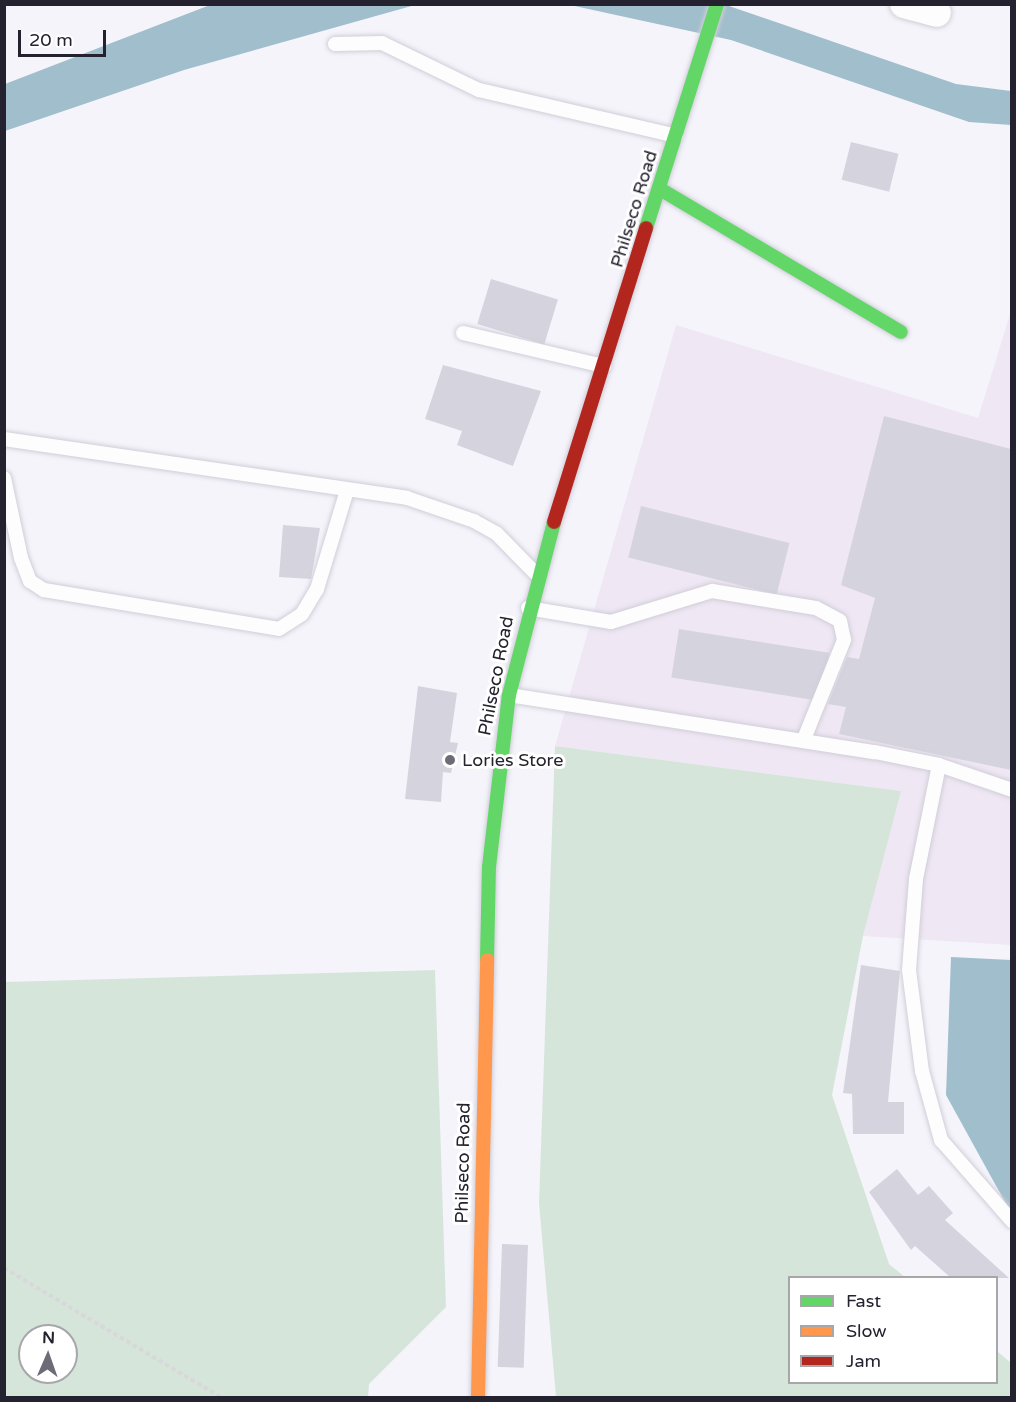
<!DOCTYPE html>
<html>
<head>
<meta charset="utf-8">
<style>
	body { margin:0 }
	#map { position:relative; width:1016px; height:1402px; overflow:hidden; background:#f5f4fb; font-family:"Varela Round",sans-serif }
	div>[style] { position:absolute }
	.industrial>* { inset:0; background:#efe7f4 }
	.green>* { inset:0; background:#d6e5da }
	.water>* { inset:0; background:#a0becc }
	.building>* { inset:0; background:#d5d4de; transform-origin:0 0 }
	.path>* { height:4px; margin-top:-2px; transform-origin:0; background:repeating-linear-gradient(90deg,#d8d8da 0 4.5px,transparent 0 7.5px) }
	.roads { filter:drop-shadow(0 0 2px #d0ced8) drop-shadow(0 0 2px #d0ced8) }
	.lane>* { height:14px; margin:-7px; padding:0 7px; transform-origin:7px; border-radius:7px; background:#fefdfe }
	.street>* { height:28px; margin:-14px; padding:0 14px; transform-origin:14px; border-radius:14px; background:#fefdfe }
	.fast>* { height:14px; margin:-7px; padding:0 7px; transform-origin:7px; border-radius:7px; background:#63d668 }
	.slow>* { height:14px; margin:-7px; padding:0 7px; transform-origin:7px; border-radius:7px; background:#ff974d }
	.jam>* { height:14px; margin:-7px; padding:0 7px; transform-origin:7px; border-radius:7px; background:#b3261e }
	.dots>* { width:16px; height:16px; translate:-50% -50%; box-sizing:border-box; border:3px solid #fff; border-radius:50% }
	span { translate:-50% -50%; white-space:nowrap; text-align:center; line-height:1.15; -webkit-text-stroke:6px #fff; paint-order:stroke }
	.street-label { font-size:18px; color:#24222e }
	.poi-label { font-size:18px; color:#24222e }
	.left { translate:0 -50%; text-align:left }
	.frame { position:absolute; inset:0; border:6px solid #24222e; pointer-events:none }
	.legend { position:absolute; left:788px; top:1276px; width:210px; height:108px; box-sizing:border-box; background:#fff; border:2px solid #a7a7ab; margin:0; padding:8px 10px; list-style:none; font-size:18px; color:#24222e }
	.legend li { display:flex; align-items:center; gap:12px; height:30px }
	.legend b { width:30px; border:2px solid #a7a7ab }
	.north { position:absolute; left:18px; top:1324px; width:60px; height:60px; box-sizing:border-box; background:#fff; border:2px solid #a7a7ab; border-radius:50%; rotate:2deg; font-size:16px; font-weight:700; line-height:24px; text-align:center; color:#24222e }
	.north::after { content:''; display:block; margin:auto; width:21px; height:27px; background:#6d6c76; clip-path:polygon(50% 0,100% 100%,50% 72%,0 100%) }
	.scale { position:absolute; left:18px; top:30px; width:88px; height:27px; box-sizing:border-box; border:3px solid #24222e; border-top:0; padding-left:8px; font-size:18px; line-height:21px; white-space:nowrap; color:#24222e; -webkit-text-stroke:4px #fff; paint-order:stroke }
</style>
</head>
<body>
<div id="map">
	<div class="industrial">
		<i style="clip-path:polygon(1011px 311px,1011px 945px,863px 936px,900px 791px,555px 746px,676px 325px,978px 418px)"></i>
	</div>
	<div class="green">
		<i style="clip-path:polygon(555px 746px,901px 791px,863px 936px,832px 1095px,889px 1264px,905px 1277px,790px 1278px,790px 1382px,996px 1382px,997px 1351px,1011px 1363px,1011px 1397px,556px 1397px,539px 1203px)"></i>
		<i style="clip-path:polygon(evenodd,435px 970px,446px 1307px,369px 1384px,368px 1397px,5px 1397px,5px 982px,435px 970px,30px 1336px,66px 1336px,66px 1372px,30px 1372px,30px 1336px)"></i>
	</div>
	<div class="water">
		<i style="clip-path:polygon(210px 5px,415px 5px,184px 70px,5px 131px,5px 84px)"></i>
		<i style="clip-path:polygon(570px 5px,726px 5px,956px 84px,1011px 91px,1011px 125px,969px 122px,731px 40px)"></i>
		<i style="clip-path:polygon(951px 957px,1011px 960px,1011px 1213px,946px 1095px)"></i>
	</div>
	<div class="building">
		<i style="left:851px;top:142px;width:49px;height:39px;rotate:14deg"></i>
		<i style="left:491px;top:279px;width:70px;height:47px;rotate:17deg"></i>
		<i style="clip-path:polygon(443px 365px,541px 391px,513px 466px,457px 445px,462px 431px,425px 419px)"></i>
		<i style="clip-path:polygon(884px 416px,1011px 449px,1011px 770px,839px 734px,846px 707px,828px 704px,847px 657px,859px 659px,875px 598px,841px 585px)"></i>
		<i style="left:641px;top:506px;width:153px;height:53px;rotate:14deg"></i>
		<i style="clip-path:polygon(283px 525px,320px 528px,311px 579px,279px 577px)"></i>
		<i style="left:679px;top:629px;width:152px;height:49px;rotate:9deg"></i>
		<i style="clip-path:polygon(418px 686px,457px 693px,450px 742px,458px 743px,451px 773px,443px 772px,441px 802px,405px 799px)"></i>
		<i style="clip-path:polygon(861px 965px,900px 971px,888px 1102px,904px 1102px,904px 1134px,853px 1134px,852px 1094px,843px 1093px)"></i>
		<i style="clip-path:polygon(897px 1169px,918px 1195px,929px 1186px,953px 1213px,945px 1220px,1009px 1278px,951px 1278px,915px 1246px,911px 1250px,869px 1192px)"></i>
		<i style="left:502px;top:1244px;width:26px;height:123px;rotate:2deg"></i>
	</div>
	<div class="path">
		<i style="left:4px;top:1268px;width:254px;rotate:30.8deg"></i>
	</div>
	<div class="roads">
		<div class="lane">
			<i style="left:335px;top:44px;width:47px;rotate:-1.2deg"></i>
			<i style="left:382px;top:43px;width:108px;rotate:25.9deg"></i>
			<i style="left:479px;top:90px;width:202px;rotate:13.1deg"></i>
			<i style="left:463px;top:333px;width:145px;rotate:13.2deg"></i>
			<i style="left:4px;top:439px;width:407px;rotate:8.3deg"></i>
			<i style="left:407px;top:498px;width:71px;rotate:18.9deg"></i>
			<i style="left:474px;top:521px;width:26px;rotate:29deg"></i>
			<i style="left:497px;top:534px;width:54px;rotate:45.7deg"></i>
			<i style="left:4px;top:478px;width:82px;rotate:78deg"></i>
			<i style="left:21px;top:558px;width:25px;rotate:69deg"></i>
			<i style="left:30px;top:581px;width:17px;rotate:33deg"></i>
			<i style="left:44px;top:590px;width:238px;rotate:9.4deg"></i>
			<i style="left:279px;top:629px;width:27px;rotate:-33deg"></i>
			<i style="left:302px;top:614px;width:29px;rotate:-59deg"></i>
			<i style="left:317px;top:589px;width:103px;rotate:-73.1deg"></i>
			<i style="left:528px;top:608px;width:84px;rotate:9.6deg"></i>
			<i style="left:611px;top:622px;width:106px;rotate:-17.1deg"></i>
			<i style="left:712px;top:591px;width:105px;rotate:9.3deg"></i>
			<i style="left:816px;top:608px;width:27px;rotate:28deg"></i>
			<i style="left:840px;top:621px;width:19px;rotate:78deg"></i>
			<i style="left:844px;top:640px;width:107px;rotate:112deg"></i>
			<i style="left:509px;top:695px;width:370px;rotate:8.9deg"></i>
			<i style="left:875px;top:752px;width:65px;rotate:11.5deg"></i>
			<i style="left:939px;top:765px;width:77px;rotate:18.9deg"></i>
			<i style="left:939px;top:765px;width:116px;rotate:101.4deg"></i>
			<i style="left:916px;top:879px;width:91px;rotate:94.4deg"></i>
			<i style="left:909px;top:970px;width:102px;rotate:82.7deg"></i>
			<i style="left:922px;top:1071px;width:72px;rotate:74.6deg"></i>
			<i style="left:941px;top:1140px;width:108px;rotate:48.8deg"></i>
		</div>
		<div class="street">
			<i style="left:904px;top:4px;width:34px;rotate:15deg"></i>
		</div>
		<div class="fast">
			<i style="left:660px;top:189px;width:280px;rotate:30.7deg"></i>
			<i style="left:646px;top:228px;width:235px;rotate:-72.4deg"></i>
			<i style="left:487px;top:960px;width:93px;rotate:-88.8deg"></i>
			<i style="left:489px;top:867px;width:173px;rotate:-83.4deg"></i>
			<i style="left:509px;top:695px;width:179px;rotate:-75.4deg"></i>
		</div>
		<div class="slow">
			<i style="left:478px;top:1398px;width:438px;rotate:-88.8deg"></i>
		</div>
		<div class="jam">
			<i style="left:554px;top:522px;width:308px;rotate:-72.6deg"></i>
		</div>
	</div>
	<div class="dots">
		<i style="left:450px;top:760px;background:#6d6c76"></i>
	</div>
	<div class="street-label">
		<span style="left:634px;top:209px;rotate:-73deg">Philseco Road</span>
		<span style="left:496px;top:676px;rotate:-79deg">Philseco Road</span>
		<span style="left:463px;top:1163px;rotate:-89deg">Philseco Road</span>
	</div>
	<div class="poi-label">
		<span class="left" style="left:462px;top:760px">Lories Store</span>
	</div>
	<div class="frame"></div>
	<ul class="legend">
	<li><b style="height:8px;background:#63d668"></b>Fast</li>
	<li><b style="height:8px;background:#ff974d"></b>Slow</li>
	<li><b style="height:8px;background:#b3261e"></b>Jam</li>
	</ul>
	<div class="north">N</div>
	<div class="scale">20 m</div>
</div>
</body>
</html>
